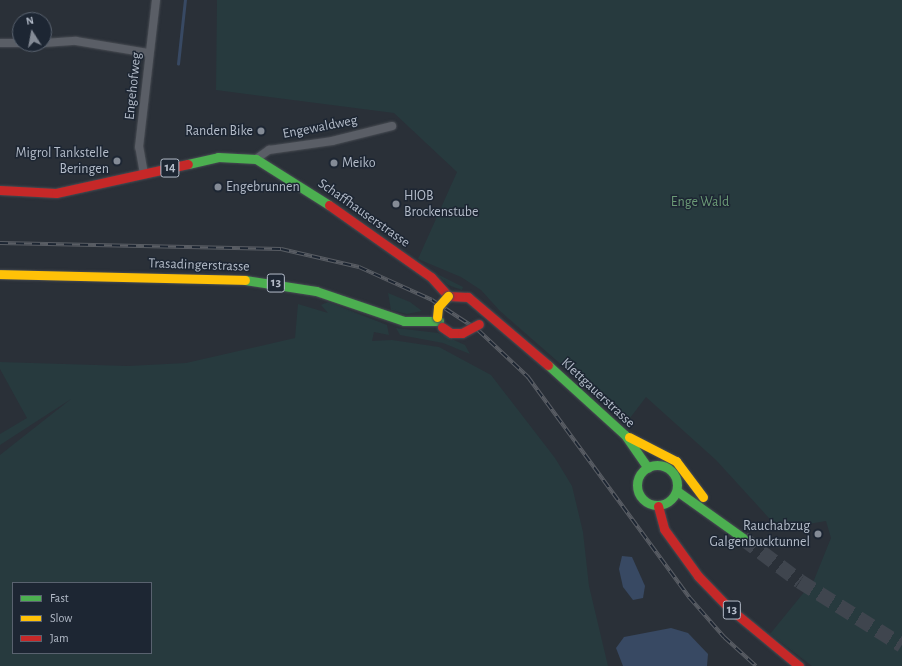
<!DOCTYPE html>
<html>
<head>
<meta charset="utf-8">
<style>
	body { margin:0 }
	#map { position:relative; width:902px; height:666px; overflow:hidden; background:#2a3038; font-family:"Alegreya Sans",sans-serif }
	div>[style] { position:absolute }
	.green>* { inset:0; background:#273a3e }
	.water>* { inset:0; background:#384963 }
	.stream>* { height:2.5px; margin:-1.25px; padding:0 1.25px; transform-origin:1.25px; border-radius:1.25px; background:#384963 }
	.highway-tunnel>* { height:15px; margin-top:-7.5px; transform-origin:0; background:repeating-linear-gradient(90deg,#3f454e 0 15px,transparent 0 23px) }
	.roads { filter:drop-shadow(0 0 1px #484c53) drop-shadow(0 0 1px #484c53) }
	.street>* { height:8px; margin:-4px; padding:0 4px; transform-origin:4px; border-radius:4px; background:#5a5e66 }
	.fast>* { height:9px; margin:-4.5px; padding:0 4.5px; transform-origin:4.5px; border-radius:4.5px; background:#4caf50 }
	.fast>.ring { margin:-4.5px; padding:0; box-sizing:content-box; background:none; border:9px solid #4caf50; border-radius:50% }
	.slow>* { height:9px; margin:-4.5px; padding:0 4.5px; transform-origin:4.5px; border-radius:4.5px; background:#ffc107 }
	.jam>* { height:9px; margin:-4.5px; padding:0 4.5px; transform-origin:4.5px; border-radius:4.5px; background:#c62828 }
	.rail>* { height:4px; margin-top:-2px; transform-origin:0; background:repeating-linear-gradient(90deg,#1d2633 0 8px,#595d64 0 16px); box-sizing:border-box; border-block:1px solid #595d64 }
	.bridges { filter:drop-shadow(0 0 1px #484c55) drop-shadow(0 0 1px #484c55) }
	.slow-bridge>* { height:9px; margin:-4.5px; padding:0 4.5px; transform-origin:4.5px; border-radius:4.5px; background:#ffc107 }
	.jam-bridge>* { height:9px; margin:-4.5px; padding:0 4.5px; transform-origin:4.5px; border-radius:4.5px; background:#c62828 }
	.dots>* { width:11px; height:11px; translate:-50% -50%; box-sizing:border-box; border:2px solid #1d2633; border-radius:50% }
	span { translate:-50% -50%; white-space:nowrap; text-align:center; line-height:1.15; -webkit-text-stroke:3px #1d2633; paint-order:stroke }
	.shield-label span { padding:1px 3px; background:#1d2633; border:1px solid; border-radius:3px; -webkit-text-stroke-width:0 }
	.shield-label { font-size:13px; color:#b4bcc9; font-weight:700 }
	.street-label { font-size:14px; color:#b4bcc9 }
	.poi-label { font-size:14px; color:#b4bcc9 }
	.right { translate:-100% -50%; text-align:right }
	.left { translate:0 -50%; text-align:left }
	.park-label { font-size:14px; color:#6b9a76 }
	.legend { position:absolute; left:12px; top:582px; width:140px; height:72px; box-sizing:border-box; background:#1d2633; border:1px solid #59626f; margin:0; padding:5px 7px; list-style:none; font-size:12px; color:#b4bcc9 }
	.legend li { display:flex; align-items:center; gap:8px; height:20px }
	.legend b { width:20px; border:1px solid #59626f }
	.north { position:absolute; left:12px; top:12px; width:40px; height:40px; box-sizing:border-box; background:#1d2633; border:1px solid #59626f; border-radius:50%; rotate:349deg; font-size:11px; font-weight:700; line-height:16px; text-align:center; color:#b4bcc9 }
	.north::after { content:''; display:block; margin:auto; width:14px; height:18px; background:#848b96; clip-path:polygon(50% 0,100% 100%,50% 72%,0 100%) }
</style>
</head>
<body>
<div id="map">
	<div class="green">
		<i style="clip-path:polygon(217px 0,902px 0,902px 666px,812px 666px,770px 634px,814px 580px,831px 538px,826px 521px,779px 529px,716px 460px,646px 397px,627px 422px,500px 311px,481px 290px,461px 277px,418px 259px,457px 172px,394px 113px,216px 90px)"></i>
		<i style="clip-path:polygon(437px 274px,463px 287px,462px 290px,448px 285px)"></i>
		<i style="clip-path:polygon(388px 293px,410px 302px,422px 311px,407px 314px,391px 310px)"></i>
		<i style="clip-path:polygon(evenodd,328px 302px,387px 325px,389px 335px,374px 332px,372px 341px,392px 340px,439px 347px,491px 375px,555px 458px,572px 486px,583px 532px,589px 586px,608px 666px,0 666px,0 455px,71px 399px,0 445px,0 434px,27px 418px,0 369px,0 362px,128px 366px,186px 363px,295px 338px,298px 304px,328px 313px,321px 305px,328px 302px,13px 583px,151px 583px,151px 653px,13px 653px,13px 583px)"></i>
		<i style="clip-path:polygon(396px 328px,438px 333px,465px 345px,470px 354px,443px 343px,400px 335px)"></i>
	</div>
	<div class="water">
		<i style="clip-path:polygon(622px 556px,632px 557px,645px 586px,643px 598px,633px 600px,623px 587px,619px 569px)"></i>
		<i style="clip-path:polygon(671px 628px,688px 633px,708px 654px,707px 666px,623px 666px,616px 648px,624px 637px)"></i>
	</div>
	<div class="stream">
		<i style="left:178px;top:64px;width:64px;rotate:-83.8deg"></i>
	</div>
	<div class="highway-tunnel">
		<i style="left:743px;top:538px;width:71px;rotate:37deg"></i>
		<i style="left:800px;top:581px;width:120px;rotate:32.1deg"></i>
	</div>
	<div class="roads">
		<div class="street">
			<i style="left:0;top:43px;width:20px"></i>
			<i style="left:44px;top:43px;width:32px;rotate:-4deg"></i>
			<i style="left:76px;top:41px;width:73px;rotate:9.5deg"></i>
			<i style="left:256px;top:159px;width:16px;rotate:-35deg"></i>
			<i style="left:269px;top:150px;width:64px;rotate:-8.1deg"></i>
			<i style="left:332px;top:141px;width:62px;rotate:-14deg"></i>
			<i style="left:144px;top:174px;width:27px;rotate:-100deg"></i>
			<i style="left:139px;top:147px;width:148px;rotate:-83.4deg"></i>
		</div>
		<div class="fast">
			<i style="left:188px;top:164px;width:31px;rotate:-13deg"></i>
			<i style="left:218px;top:157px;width:38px;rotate:3deg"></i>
			<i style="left:256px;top:159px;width:86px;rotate:32.2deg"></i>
			<i style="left:245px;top:280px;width:72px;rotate:8.8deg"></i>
			<i style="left:316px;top:291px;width:93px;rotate:18.8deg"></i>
			<i style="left:404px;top:321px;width:35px"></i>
			<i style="left:548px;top:365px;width:104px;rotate:42.3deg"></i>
			<i style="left:625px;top:435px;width:40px;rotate:55.1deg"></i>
			<i class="ring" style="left:637px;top:465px;width:31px;height:31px"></i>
			<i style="left:677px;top:491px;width:81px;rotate:35.5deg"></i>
		</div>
		<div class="slow">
			<i style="left:0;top:274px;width:245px;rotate:1.4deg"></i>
			<i style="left:629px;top:437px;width:53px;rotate:27.1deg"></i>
			<i style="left:676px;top:461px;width:45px;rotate:53.1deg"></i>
		</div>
		<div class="jam">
			<i style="left:0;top:190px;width:56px;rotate:3.1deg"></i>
			<i style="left:56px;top:193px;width:135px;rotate:-12.4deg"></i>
			<i style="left:329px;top:205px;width:125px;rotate:35.2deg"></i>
			<i style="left:431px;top:277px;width:25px;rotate:48deg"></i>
			<i style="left:448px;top:296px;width:20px;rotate:3deg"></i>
			<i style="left:468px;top:297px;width:105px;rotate:40.4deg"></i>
			<i style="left:658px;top:506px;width:24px;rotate:75deg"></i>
			<i style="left:664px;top:529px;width:58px;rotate:54.1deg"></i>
			<i style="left:698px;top:576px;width:45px;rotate:45.9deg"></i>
			<i style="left:729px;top:608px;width:91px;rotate:39.6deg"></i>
		</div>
	</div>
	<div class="rail">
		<i style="left:0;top:243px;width:281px;rotate:1.2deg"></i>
		<i style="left:281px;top:249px;width:80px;rotate:13deg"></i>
		<i style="left:359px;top:267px;width:80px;rotate:24.3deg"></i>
		<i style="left:432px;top:300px;width:55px;rotate:33.1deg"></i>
		<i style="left:478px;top:330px;width:69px;rotate:43.2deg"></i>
		<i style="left:528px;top:377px;width:273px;rotate:53.8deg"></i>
		<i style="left:689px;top:597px;width:53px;rotate:48.8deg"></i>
		<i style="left:724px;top:637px;width:43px;rotate:42.2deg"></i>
	</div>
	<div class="bridges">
		<div class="slow-bridge">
			<i style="left:437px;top:317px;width:10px;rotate:-84deg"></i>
			<i style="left:438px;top:307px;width:15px;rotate:-48deg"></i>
		</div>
		<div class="jam-bridge">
			<i style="left:442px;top:327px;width:11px;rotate:34deg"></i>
			<i style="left:451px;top:333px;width:11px"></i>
			<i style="left:462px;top:333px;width:19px;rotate:-28deg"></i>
		</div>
	</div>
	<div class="dots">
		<i style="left:261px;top:131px;background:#848b96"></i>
		<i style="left:117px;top:161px;background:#848b96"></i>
		<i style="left:334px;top:163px;background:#848b96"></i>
		<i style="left:218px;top:187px;background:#848b96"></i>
		<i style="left:396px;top:204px;background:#848b96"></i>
		<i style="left:818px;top:534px;background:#848b96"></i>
	</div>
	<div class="shield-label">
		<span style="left:170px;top:168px">14</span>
		<span style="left:276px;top:283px">13</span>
		<span style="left:732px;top:610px">13</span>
	</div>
	<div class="street-label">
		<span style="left:133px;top:86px;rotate:-84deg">Engehofweg</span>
		<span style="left:320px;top:127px;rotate:-11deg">Engewaldweg</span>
		<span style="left:364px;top:213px;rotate:35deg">Schaffhauserstrasse</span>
		<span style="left:199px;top:265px;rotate:2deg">Trasadingerstrasse</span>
		<span style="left:598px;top:393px;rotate:43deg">Klettgauerstrasse</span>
	</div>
	<div class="poi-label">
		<span class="right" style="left:253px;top:131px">Randen Bike</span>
		<span class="right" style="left:109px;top:161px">Migrol Tankstelle<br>Beringen</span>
		<span class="left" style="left:342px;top:163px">Meiko</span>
		<span class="left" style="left:226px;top:187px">Engebrunnen</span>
		<span class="left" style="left:404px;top:204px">HIOB<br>Brockenstube</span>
		<span class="right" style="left:810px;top:534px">Rauchabzug<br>Galgenbucktunnel</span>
	</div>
	<div class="park-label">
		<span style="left:700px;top:202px">Enge Wald</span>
	</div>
	<ul class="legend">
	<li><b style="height:5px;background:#4caf50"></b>Fast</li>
	<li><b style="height:5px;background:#ffc107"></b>Slow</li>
	<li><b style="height:5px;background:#c62828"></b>Jam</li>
	</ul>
	<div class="north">N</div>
</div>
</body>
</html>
